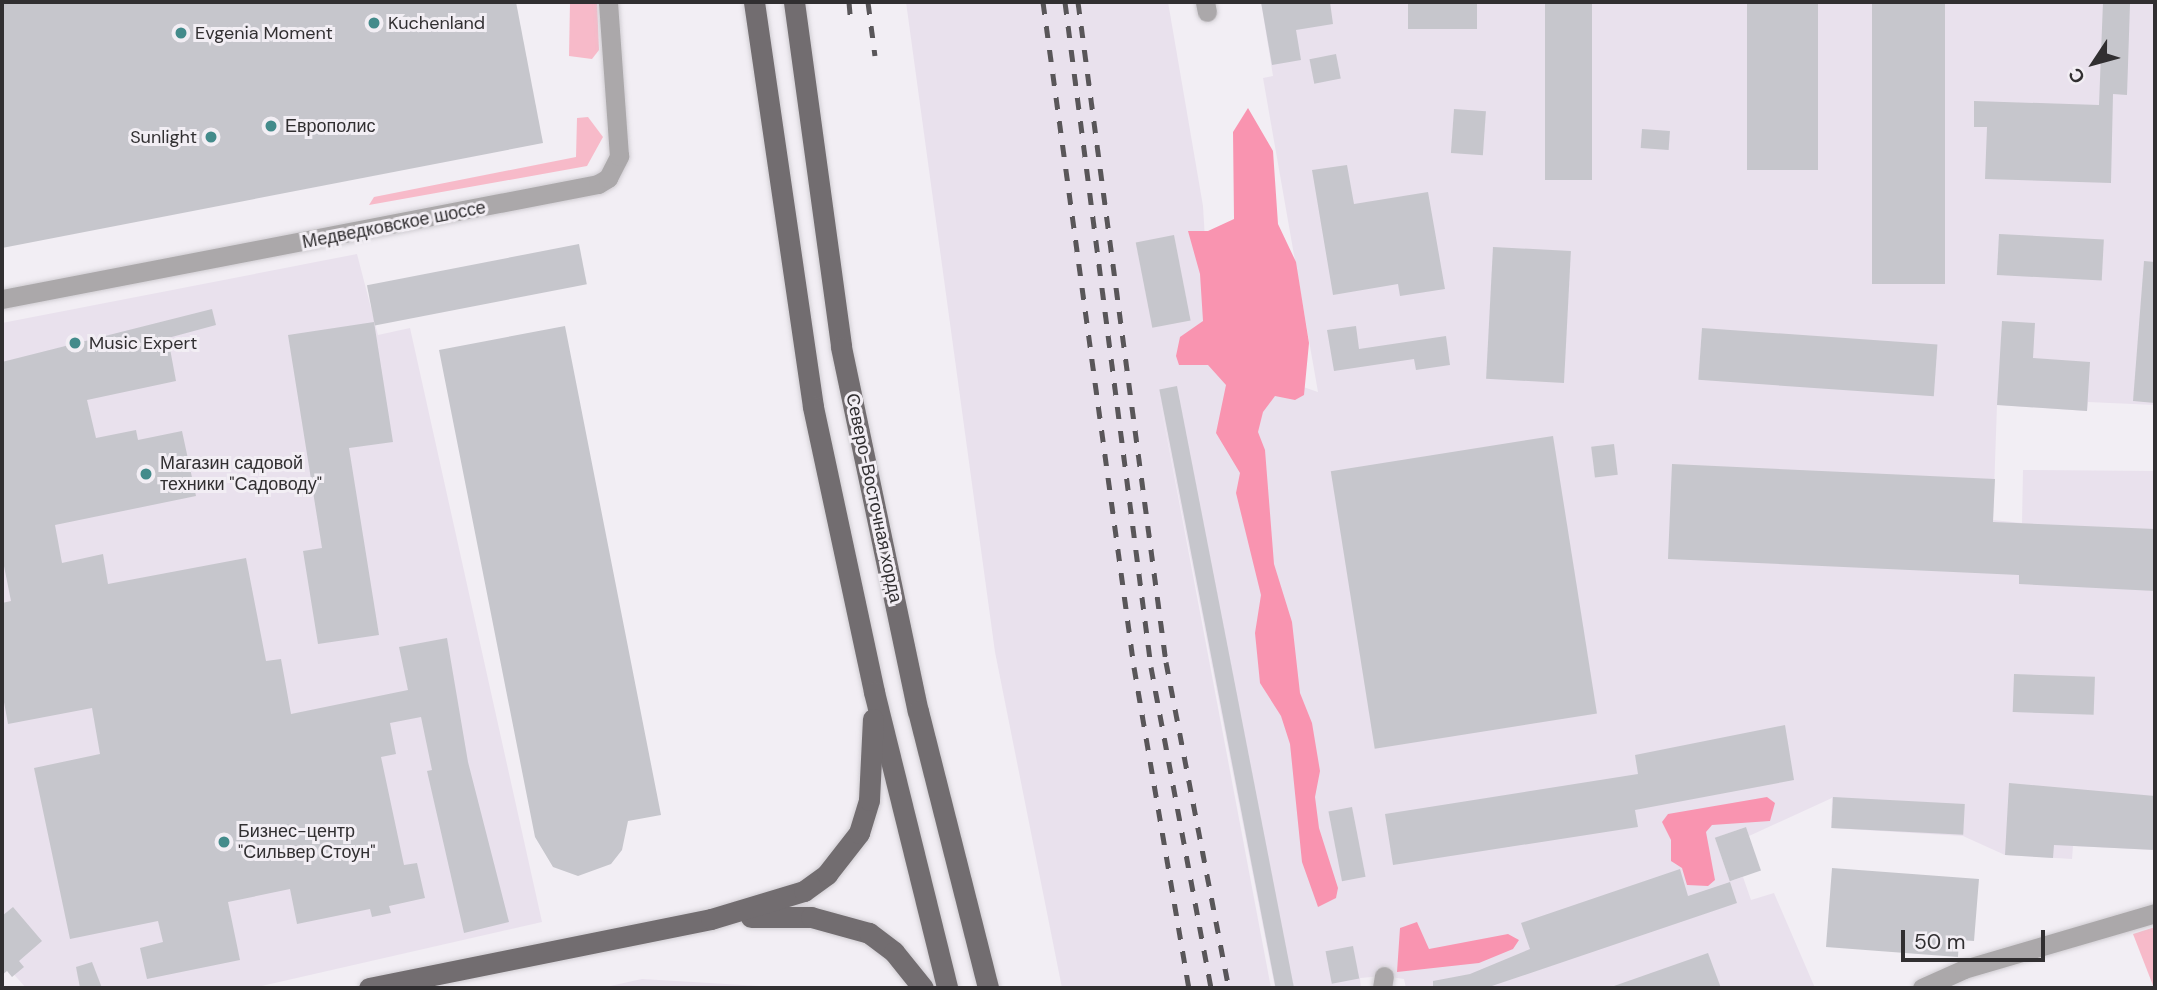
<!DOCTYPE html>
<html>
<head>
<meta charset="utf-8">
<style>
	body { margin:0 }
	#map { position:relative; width:2157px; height:990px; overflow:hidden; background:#f2eef4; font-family:"DM Sans",sans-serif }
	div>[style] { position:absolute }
	.built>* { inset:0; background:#e9e1ed }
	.green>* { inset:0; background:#f7bac9 }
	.forest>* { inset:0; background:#f994b0 }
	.building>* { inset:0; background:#c6c6cc; transform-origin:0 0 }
	.roads { filter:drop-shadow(0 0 2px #cfccd1) drop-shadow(0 0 2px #cfccd1) }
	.minor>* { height:19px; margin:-9.5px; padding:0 9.5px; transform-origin:9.5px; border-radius:9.5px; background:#aba8aa }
	.major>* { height:21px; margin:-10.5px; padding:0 10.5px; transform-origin:10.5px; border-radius:10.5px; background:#726d70 }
	.rail>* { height:5px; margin-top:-2.5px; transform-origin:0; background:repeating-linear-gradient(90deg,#595659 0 12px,transparent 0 24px) }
	.dots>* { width:19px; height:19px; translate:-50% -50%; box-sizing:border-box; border:4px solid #f2eef4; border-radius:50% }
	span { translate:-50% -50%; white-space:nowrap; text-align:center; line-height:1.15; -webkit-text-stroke:6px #f2eef4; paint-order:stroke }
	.poi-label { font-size:18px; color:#312f31 }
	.left { translate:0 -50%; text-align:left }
	.right { translate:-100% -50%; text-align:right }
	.street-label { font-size:18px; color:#312f31 }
	.frame { position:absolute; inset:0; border:4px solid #312f31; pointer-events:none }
	.north { position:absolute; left:2059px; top:28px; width:70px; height:70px; -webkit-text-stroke:5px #f2eef4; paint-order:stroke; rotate:234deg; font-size:19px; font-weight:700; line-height:28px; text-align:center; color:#312f31 }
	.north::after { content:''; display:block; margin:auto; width:24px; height:32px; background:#312f31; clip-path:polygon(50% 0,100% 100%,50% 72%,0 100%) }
	.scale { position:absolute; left:1901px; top:930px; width:144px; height:32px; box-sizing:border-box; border:4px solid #312f31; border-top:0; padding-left:9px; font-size:21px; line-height:24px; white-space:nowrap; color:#312f31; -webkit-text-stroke:5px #f2eef4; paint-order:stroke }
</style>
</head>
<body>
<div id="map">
	<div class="built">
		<i style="clip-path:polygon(906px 2px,1168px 2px,1203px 206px,1212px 356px,1318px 392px,1263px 78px,1273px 76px,1261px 2px,2155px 2px,2155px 405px,2088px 402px,2087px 411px,1997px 405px,1993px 520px,2022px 523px,2023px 470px,2155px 471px,2155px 850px,2073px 846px,2072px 859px,2005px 855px,1963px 836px,1831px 828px,1832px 798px,1749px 836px,1746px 827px,1715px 838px,1730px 881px,1743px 877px,1751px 900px,1774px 893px,1815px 988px,1406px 988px,1404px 979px,1384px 976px,1360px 978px,1361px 988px,1275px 988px,1158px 390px,1271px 988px,1062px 988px,995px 652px)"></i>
		<i style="clip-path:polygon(357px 254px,378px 335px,410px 328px,542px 922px,253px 988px,26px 988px,2px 961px,2px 323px)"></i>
		<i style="clip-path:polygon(642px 979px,794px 988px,601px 988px)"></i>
	</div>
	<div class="green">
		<i style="clip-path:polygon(570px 2px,597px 2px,599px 50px,592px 59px,569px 56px)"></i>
		<i style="clip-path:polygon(588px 117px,603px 137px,587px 166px,369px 205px,374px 197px,576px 157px,577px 118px)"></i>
		<i style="clip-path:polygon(2155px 927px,2155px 988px,2154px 988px,2133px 934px)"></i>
	</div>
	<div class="forest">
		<i style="clip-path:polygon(1248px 108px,1273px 151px,1278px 224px,1296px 262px,1309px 343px,1304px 395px,1295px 400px,1275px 396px,1263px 412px,1258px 432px,1265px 450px,1274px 564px,1292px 622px,1300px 693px,1312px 723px,1320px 771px,1315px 797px,1319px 828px,1338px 888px,1336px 898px,1318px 907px,1302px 862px,1290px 744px,1281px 716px,1260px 683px,1255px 633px,1261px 595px,1236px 493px,1240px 473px,1216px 433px,1226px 385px,1208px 365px,1179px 365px,1176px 356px,1180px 337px,1203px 321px,1200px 274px,1188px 231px,1208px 231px,1234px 219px,1233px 132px)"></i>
		<i style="clip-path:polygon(1767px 797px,1775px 803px,1770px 821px,1712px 825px,1706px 832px,1715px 880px,1708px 886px,1687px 885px,1682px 868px,1671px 861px,1671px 840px,1662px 822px,1668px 814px)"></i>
		<i style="clip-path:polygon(1417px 922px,1429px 949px,1508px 934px,1519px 940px,1513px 949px,1479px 963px,1397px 972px,1400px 928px)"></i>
	</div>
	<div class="building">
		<i style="clip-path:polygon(2px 2px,516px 2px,543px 143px,2px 248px)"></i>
		<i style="clip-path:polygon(1261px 2px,1330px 2px,1333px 24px,1296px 30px,1301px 60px,1272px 65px)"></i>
		<i style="left:1408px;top:2px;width:69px;height:27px"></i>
		<i style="left:1545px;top:2px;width:47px;height:178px"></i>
		<i style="left:1747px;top:2px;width:71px;height:168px"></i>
		<i style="left:1872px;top:2px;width:73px;height:282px"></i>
		<i style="clip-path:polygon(2103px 2px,2130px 4px,2127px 95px,2113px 94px,2111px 183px,1985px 179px,1987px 127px,1974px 127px,1974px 101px,2099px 105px)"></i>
		<i style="left:1336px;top:54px;width:25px;height:27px;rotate:79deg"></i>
		<i style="left:1454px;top:109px;width:32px;height:44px;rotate:4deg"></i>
		<i style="left:1642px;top:129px;width:28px;height:19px;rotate:4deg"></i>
		<i style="clip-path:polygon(1347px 165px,1354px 204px,1428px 192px,1445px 289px,1400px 296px,1398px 284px,1333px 295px,1312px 170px)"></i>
		<i style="left:1999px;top:234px;width:105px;height:41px;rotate:3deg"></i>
		<i style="left:1174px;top:235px;width:87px;height:39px;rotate:79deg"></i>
		<i style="left:579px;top:244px;width:41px;height:216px;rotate:79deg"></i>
		<i style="left:1493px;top:247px;width:78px;height:132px;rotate:3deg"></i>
		<i style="clip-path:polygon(2144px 261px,2155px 262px,2155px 403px,2133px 401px)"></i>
		<i style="clip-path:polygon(212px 309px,216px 325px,168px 338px,176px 381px,87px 400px,96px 438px,136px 430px,138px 440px,182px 431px,196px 496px,55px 525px,62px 563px,103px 554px,108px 584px,246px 558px,266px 661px,281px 659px,291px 714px,408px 690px,399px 647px,447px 638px,468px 762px,509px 922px,464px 933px,427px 771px,432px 770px,421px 717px,390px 723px,396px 754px,381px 757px,404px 865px,417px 863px,425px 898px,389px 906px,391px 913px,372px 917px,370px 909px,297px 924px,290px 889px,228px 902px,240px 960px,147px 979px,140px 948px,163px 942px,158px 921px,70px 939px,34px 768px,100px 754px,92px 708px,8px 724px,2px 691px,2px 603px,11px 601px,2px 556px,2px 362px)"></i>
		<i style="clip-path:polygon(2002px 321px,2035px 323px,2033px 358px,2090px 362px,2087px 411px,1997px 405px)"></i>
		<i style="clip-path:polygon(374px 322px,393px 442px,349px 448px,379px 635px,318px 644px,303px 551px,322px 548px,288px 335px)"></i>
		<i style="clip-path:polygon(565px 326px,661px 815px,628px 821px,622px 850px,611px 864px,578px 876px,553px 867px,535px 837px,439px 350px)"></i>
		<i style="clip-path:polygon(1356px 326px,1359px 349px,1446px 336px,1450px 365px,1416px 370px,1414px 359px,1334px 371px,1327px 330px)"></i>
		<i style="left:1702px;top:328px;width:236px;height:52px;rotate:4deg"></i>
		<i style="left:1177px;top:386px;width:614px;height:18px;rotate:79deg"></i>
		<i style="left:1553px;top:436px;width:281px;height:225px;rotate:81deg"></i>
		<i style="left:1614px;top:444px;width:31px;height:23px;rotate:83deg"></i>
		<i style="clip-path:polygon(1672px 464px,1995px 479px,1993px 522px,2155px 529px,2155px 591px,2019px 584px,2019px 575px,1668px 559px)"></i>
		<i style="left:2014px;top:674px;width:81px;height:38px;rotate:2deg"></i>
		<i style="clip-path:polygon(1785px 725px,1794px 780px,1635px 810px,1638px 827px,1393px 865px,1385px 814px,1638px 774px,1635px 755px)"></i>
		<i style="clip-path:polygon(2009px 783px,2155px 796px,2155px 850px,2054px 845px,2053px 858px,2005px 855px)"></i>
		<i style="left:1833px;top:797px;width:132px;height:31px;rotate:3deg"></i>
		<i style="left:1352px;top:807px;width:71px;height:24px;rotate:79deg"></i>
		<i style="left:1746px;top:827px;width:46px;height:33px;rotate:71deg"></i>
		<i style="clip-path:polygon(1832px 868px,1979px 879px,1974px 941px,1959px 940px,1958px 957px,1826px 947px)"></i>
		<i style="clip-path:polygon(1680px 869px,1688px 896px,1730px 882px,1737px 903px,1486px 988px,1433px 988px,1433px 981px,1470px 974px,1530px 949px,1521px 923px)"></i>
		<i style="clip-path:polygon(13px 907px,42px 941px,19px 961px,24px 967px,12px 977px,7px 971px,2px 975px,2px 916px)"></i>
		<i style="left:1353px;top:946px;width:33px;height:28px;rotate:79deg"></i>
		<i style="clip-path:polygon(1708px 953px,1721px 988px,1614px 988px,1614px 986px)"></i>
		<i style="clip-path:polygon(92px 962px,102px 988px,80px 988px,76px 967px)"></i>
	</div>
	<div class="roads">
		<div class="minor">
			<i style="left:1205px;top:2px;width:10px;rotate:79deg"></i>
			<i style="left:2px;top:299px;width:607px;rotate:-10.92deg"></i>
			<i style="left:598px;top:184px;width:12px;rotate:-31deg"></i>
			<i style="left:608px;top:178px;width:25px;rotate:-63deg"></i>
			<i style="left:619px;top:156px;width:154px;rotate:-94.1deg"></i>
			<i style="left:1382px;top:988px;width:12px;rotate:-81deg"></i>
			<i style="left:1922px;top:988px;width:46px;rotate:-24.3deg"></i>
			<i style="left:1964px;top:969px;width:199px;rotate:-16.3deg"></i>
		</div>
		<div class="major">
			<i style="left:754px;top:2px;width:409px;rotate:81.7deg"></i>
			<i style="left:813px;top:407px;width:291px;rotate:77.9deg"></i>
			<i style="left:874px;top:692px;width:305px;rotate:76.1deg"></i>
			<i style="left:794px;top:2px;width:348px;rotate:82.2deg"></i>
			<i style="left:841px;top:347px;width:372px;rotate:78.1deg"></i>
			<i style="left:918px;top:711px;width:286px;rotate:75.8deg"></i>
			<i style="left:751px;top:917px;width:60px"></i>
			<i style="left:811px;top:917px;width:60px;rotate:15.4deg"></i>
			<i style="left:869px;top:933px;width:31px;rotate:37deg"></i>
			<i style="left:894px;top:952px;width:46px;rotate:51.1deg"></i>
			<i style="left:369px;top:988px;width:349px;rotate:-11.4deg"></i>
			<i style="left:711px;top:919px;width:97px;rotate:-16.8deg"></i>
			<i style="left:804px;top:891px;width:29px;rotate:-36deg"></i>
			<i style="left:827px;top:874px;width:52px;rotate:-52deg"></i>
			<i style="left:859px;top:833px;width:34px;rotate:-73deg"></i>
			<i style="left:869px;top:800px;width:81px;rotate:-87.2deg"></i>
		</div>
	</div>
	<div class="rail">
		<i style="left:849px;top:2px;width:21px;rotate:85deg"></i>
		<i style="left:868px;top:2px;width:54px;rotate:82.6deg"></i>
		<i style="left:1043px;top:2px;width:671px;rotate:82.21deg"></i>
		<i style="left:1134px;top:667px;width:326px;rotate:80.3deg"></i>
		<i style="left:1065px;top:2px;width:671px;rotate:82.63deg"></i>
		<i style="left:1151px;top:667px;width:327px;rotate:79.4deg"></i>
		<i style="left:1078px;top:2px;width:666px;rotate:82.41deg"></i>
		<i style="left:1166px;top:662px;width:332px;rotate:79.1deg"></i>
	</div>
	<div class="dots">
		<i style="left:374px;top:23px;background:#438b8b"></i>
		<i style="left:181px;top:33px;background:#438b8b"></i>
		<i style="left:271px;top:126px;background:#438b8b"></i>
		<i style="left:211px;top:137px;background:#438b8b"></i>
		<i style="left:75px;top:343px;background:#438b8b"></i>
		<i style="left:146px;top:474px;background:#438b8b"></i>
		<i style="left:224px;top:842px;background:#438b8b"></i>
	</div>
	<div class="poi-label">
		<span class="left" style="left:388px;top:23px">Kuchenland</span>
		<span class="left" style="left:195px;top:33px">Evgenia Moment</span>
		<span class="left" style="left:285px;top:126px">Европолис</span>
		<span class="right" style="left:197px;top:137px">Sunlight</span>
		<span class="left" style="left:89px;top:343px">Music Expert</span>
		<span class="left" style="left:160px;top:474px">Магазин садовой<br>техники "Садоводу"</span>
		<span class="left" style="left:238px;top:842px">Бизнес-центр<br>"Сильвер Стоун"</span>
	</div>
	<div class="street-label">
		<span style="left:394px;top:225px;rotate:-11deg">Медведковское шоссе</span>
		<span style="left:874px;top:498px;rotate:78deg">Северо-Восточная хорда</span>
	</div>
	<div class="frame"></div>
	<div class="north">С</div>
	<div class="scale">50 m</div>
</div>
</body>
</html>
